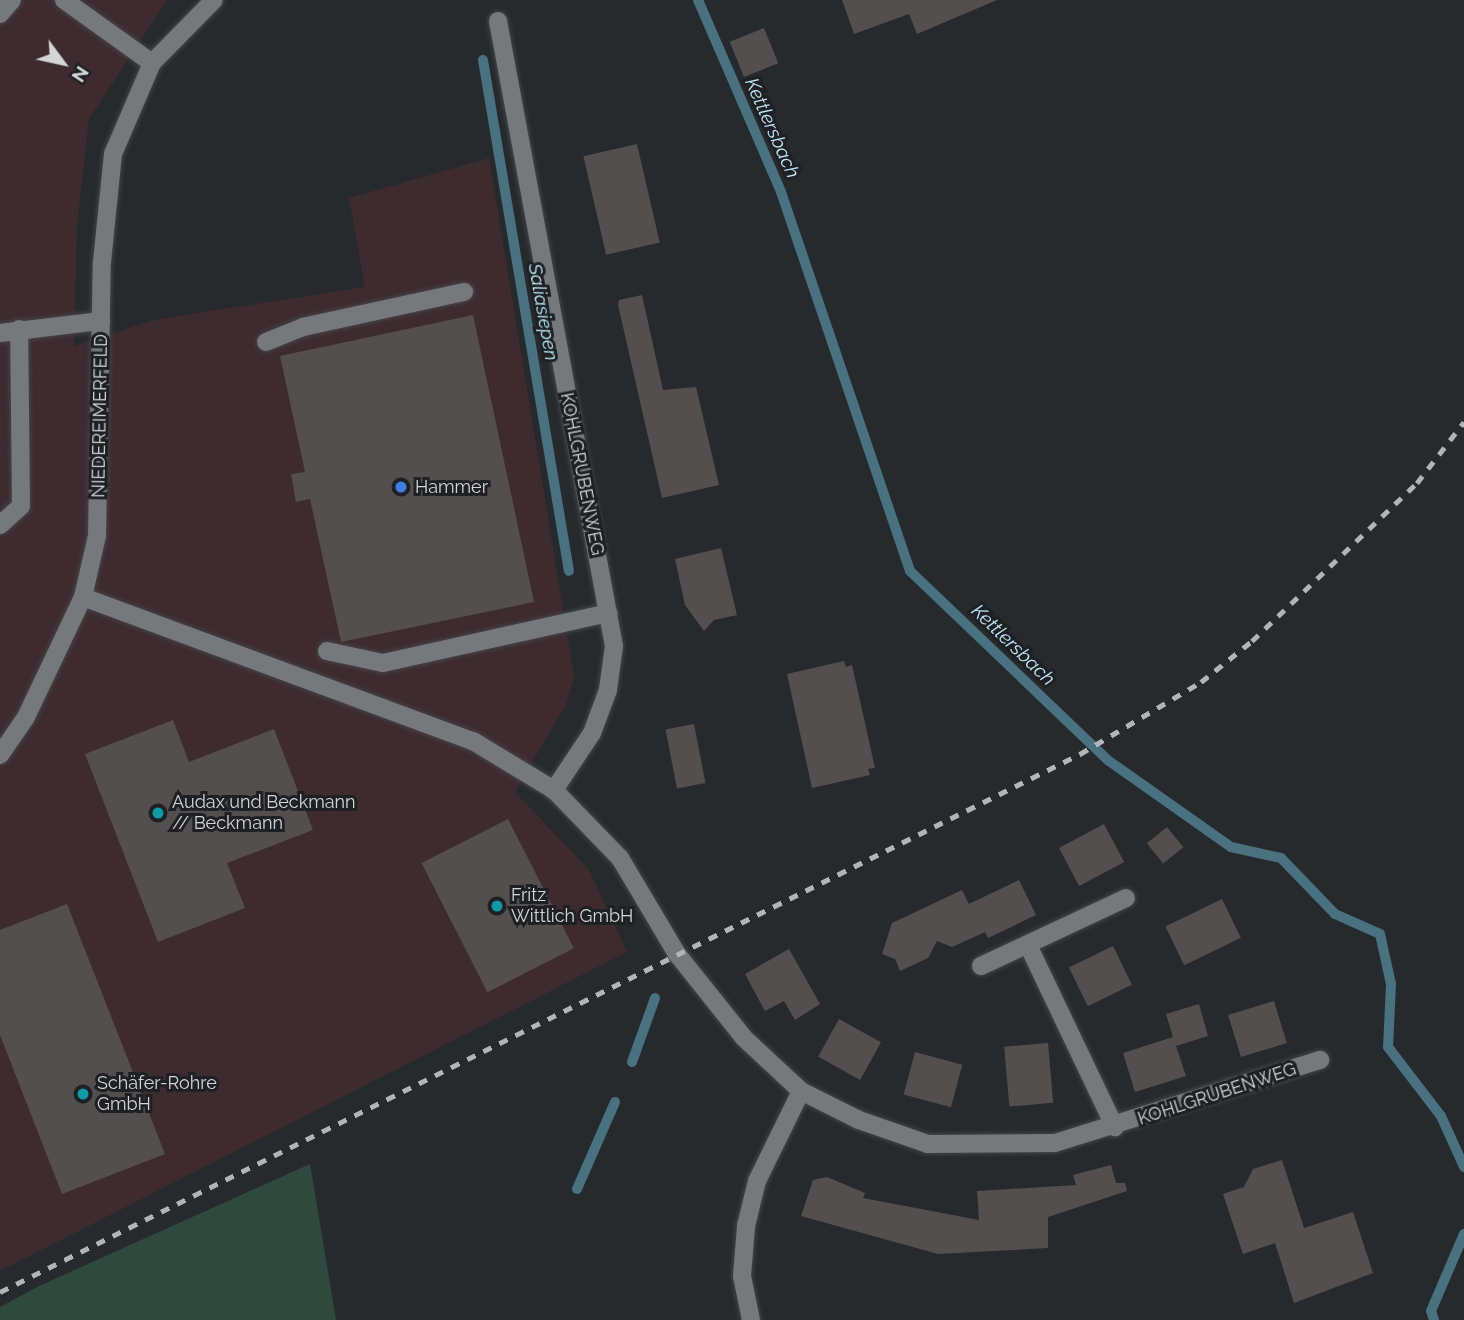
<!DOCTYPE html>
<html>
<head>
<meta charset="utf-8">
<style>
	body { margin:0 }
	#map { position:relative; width:1464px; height:1320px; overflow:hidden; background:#272a2c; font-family:Raleway,sans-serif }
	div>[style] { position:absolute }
	.industrial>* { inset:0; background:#3e2b2f }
	.green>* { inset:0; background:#30493e }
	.stream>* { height:10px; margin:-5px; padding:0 5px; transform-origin:5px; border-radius:5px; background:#49717f }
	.building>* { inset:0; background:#534f4e; transform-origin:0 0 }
	.roads { filter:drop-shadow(0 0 2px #434547) drop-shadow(0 0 2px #434547) }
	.minor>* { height:18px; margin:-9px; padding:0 9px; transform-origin:9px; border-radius:9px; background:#76797c }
	.rail>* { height:5px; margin-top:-2.5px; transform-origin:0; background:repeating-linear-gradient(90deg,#b2b4b6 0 9px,transparent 0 18px) }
	.dots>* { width:19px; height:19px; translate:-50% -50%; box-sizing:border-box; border:4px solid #1e2023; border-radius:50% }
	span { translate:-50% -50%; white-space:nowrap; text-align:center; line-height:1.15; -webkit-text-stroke:6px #1e2023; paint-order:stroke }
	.street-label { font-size:18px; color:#d3d5d7 }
	.poi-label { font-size:18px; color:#d3d5d7 }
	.left { translate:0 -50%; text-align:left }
	.water-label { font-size:19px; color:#bfe9f8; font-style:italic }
	.north { position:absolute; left:28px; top:28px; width:70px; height:70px; -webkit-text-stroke:5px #1e2023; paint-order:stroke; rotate:123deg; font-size:19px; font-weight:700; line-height:28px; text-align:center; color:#d3d5d7 }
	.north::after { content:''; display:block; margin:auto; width:24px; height:32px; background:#d3d5d7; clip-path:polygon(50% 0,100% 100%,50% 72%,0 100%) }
</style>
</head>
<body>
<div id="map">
	<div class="industrial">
		<i style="clip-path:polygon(0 0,167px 0,89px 119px,77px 225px,74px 346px,154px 320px,365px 287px,349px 198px,489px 158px,574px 677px,566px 704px,515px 792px,589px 870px,627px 952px,0 1271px)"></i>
	</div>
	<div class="green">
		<i style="clip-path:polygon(310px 1164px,336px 1320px,0 1320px,0 1307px,39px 1286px)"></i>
	</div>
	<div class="stream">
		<i style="left:698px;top:0;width:209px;rotate:66.6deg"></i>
		<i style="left:781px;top:192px;width:400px;rotate:71.2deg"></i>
		<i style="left:910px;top:571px;width:275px;rotate:43.7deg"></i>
		<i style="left:1109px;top:761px;width:149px;rotate:35.2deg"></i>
		<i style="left:1231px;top:847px;width:51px;rotate:12.4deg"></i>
		<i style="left:1281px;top:858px;width:78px;rotate:46deg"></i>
		<i style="left:1335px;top:914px;width:49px;rotate:24deg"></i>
		<i style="left:1380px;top:934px;width:51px;rotate:77.6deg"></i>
		<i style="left:1391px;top:984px;width:63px;rotate:92.7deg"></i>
		<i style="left:1388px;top:1047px;width:87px;rotate:52.5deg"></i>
		<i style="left:1441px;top:1116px;width:56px;rotate:65.7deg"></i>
		<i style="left:483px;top:60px;width:518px;rotate:80.45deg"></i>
		<i style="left:632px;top:1062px;width:68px;rotate:-70.2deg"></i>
		<i style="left:577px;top:1189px;width:95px;rotate:-66.4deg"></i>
		<i style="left:1434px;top:1320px;width:9px;rotate:-108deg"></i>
		<i style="left:1431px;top:1311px;width:84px;rotate:-66.8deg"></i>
	</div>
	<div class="building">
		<i style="clip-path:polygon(842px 0,997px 0,917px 34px,909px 14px,854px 34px)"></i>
		<i style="left:764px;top:28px;width:38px;height:37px;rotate:68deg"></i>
		<i style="left:637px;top:144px;width:101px;height:55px;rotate:77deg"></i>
		<i style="clip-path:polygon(642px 295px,663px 390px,696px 387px,719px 485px,662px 498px,618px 305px,619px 300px)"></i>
		<i style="clip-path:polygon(473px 315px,534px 602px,341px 642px,310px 499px,296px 502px,291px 474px,305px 472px,280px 356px)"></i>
		<i style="clip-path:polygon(721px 548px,737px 615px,714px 620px,704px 631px,685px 605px,675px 559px)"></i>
		<i style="clip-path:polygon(844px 661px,846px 667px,852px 665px,875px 768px,868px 769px,870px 775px,812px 788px,787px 674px)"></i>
		<i style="clip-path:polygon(173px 720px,189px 762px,274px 729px,313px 830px,227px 863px,245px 908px,158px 942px,85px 754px)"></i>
		<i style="left:694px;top:724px;width:60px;height:29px;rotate:79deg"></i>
		<i style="left:508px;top:819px;width:145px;height:97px;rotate:63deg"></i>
		<i style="left:1104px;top:824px;width:43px;height:51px;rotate:62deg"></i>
		<i style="left:1167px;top:827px;width:26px;height:26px;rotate:51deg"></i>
		<i style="clip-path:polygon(1019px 880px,1036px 915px,988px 938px,985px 932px,952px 947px,937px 941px,928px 958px,900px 971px,895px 959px,882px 954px,892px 923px,962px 890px,969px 904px)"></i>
		<i style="left:1222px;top:899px;width:43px;height:63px;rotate:64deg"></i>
		<i style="clip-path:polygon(67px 904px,165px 1154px,62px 1194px,0 1035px,0 930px)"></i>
		<i style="left:1113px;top:946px;width:43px;height:49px;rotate:64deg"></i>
		<i style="clip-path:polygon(789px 949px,820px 1004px,795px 1020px,784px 1001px,765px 1011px,745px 974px)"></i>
		<i style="left:1274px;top:1001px;width:44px;height:48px;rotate:73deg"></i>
		<i style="clip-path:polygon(1199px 1004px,1208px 1036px,1176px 1046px,1186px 1076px,1135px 1092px,1123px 1053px,1173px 1037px,1166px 1014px)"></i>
		<i style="left:839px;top:1019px;width:48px;height:43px;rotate:29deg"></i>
		<i style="left:1048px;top:1043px;width:60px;height:44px;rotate:85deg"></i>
		<i style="left:915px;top:1052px;width:49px;height:44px;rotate:15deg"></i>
		<i style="clip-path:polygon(1282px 1160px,1304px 1228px,1353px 1212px,1373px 1273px,1294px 1303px,1275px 1243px,1243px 1254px,1223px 1194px,1244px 1187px,1253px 1169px)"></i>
		<i style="clip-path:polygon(1111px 1165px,1116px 1183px,1125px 1183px,1127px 1191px,1048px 1217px,1048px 1248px,938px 1254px,801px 1216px,813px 1180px,827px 1177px,865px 1193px,863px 1198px,979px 1220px,977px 1191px,1076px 1185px,1073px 1175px)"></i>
	</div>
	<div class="roads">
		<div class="minor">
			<i style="left:64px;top:0;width:108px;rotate:35.6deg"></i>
			<i style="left:0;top:14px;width:18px;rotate:-49deg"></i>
			<i style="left:498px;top:21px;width:636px;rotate:79.49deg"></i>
			<i style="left:614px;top:646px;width:44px;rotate:97.8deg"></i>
			<i style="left:608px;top:690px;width:46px;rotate:110.4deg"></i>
			<i style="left:592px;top:733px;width:69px;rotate:123.7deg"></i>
			<i style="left:0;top:333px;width:102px;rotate:-6.8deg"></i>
			<i style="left:266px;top:342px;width:40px;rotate:-22deg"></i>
			<i style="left:303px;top:327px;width:165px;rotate:-12.3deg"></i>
			<i style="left:0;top:525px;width:28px;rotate:-42deg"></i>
			<i style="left:21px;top:506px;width:177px;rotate:-90.6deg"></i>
			<i style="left:83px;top:597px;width:416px;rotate:20.3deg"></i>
			<i style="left:473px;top:741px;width:95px;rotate:31.2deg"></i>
			<i style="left:554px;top:790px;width:95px;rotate:45.9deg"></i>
			<i style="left:620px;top:858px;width:112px;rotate:59.3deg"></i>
			<i style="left:677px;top:954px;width:107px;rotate:51.4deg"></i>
			<i style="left:744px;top:1038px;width:78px;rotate:42.9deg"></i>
			<i style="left:801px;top:1091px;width:65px;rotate:26.6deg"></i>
			<i style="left:859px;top:1120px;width:73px;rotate:19.2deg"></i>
			<i style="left:928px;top:1144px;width:127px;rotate:-0.5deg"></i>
			<i style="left:1055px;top:1143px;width:278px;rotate:-17.4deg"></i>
			<i style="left:327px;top:651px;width:57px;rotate:12.1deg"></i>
			<i style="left:383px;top:663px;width:231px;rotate:-12.5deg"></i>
			<i style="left:0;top:755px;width:46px;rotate:-55.6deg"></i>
			<i style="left:26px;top:717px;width:133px;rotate:-64.6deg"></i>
			<i style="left:83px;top:597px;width:63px;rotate:-77.1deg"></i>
			<i style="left:97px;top:536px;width:274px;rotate:-89deg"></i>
			<i style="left:102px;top:262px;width:109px;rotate:-84.2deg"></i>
			<i style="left:113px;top:154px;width:99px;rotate:-66.8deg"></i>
			<i style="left:152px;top:63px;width:88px;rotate:-45.5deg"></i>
			<i style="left:1028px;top:945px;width:202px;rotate:64.5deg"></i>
			<i style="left:981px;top:966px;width:160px;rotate:-25.1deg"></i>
			<i style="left:751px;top:1320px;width:45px;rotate:-101.6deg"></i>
			<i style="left:742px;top:1276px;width:50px;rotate:-85.4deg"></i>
			<i style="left:746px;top:1226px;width:46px;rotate:-76.3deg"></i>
			<i style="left:757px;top:1181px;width:100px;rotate:-63.9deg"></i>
		</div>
	</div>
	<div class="rail">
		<i style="left:0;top:1292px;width:1207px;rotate:-26.48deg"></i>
		<i style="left:1080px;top:754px;width:141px;rotate:-30.8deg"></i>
		<i style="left:1201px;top:682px;width:65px;rotate:-38.8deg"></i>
		<i style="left:1252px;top:641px;width:228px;rotate:-43.8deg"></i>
		<i style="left:1417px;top:483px;width:77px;rotate:-52.4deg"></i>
	</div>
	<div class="dots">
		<i style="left:401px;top:487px;background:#3f7fe0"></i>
		<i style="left:158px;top:813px;background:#0f9aa8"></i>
		<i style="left:497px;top:906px;background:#0f9aa8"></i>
		<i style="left:83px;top:1094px;background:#0f9aa8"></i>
	</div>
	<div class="street-label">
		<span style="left:100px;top:416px;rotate:-89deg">NIEDEREIMERFELD</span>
		<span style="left:582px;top:474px;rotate:79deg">KOHLGRUBENWEG</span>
		<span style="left:1217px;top:1094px;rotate:-18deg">KOHLGRUBENWEG</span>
	</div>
	<div class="poi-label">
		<span class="left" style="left:415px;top:487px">Hammer</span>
		<span class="left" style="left:172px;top:813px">Audax und Beckmann<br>// Beckmann</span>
		<span class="left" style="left:511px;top:906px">Fritz<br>Wittlich GmbH</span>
		<span class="left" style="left:97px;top:1094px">Schäfer-Rohre<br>GmbH</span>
	</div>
	<div class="water-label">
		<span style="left:772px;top:128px;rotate:66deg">Kettlersbach</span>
		<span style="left:543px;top:312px;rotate:80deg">Saliasiepen</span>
		<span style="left:1013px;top:645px;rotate:44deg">Kettlersbach</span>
	</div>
	<div class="north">N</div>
</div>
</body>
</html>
